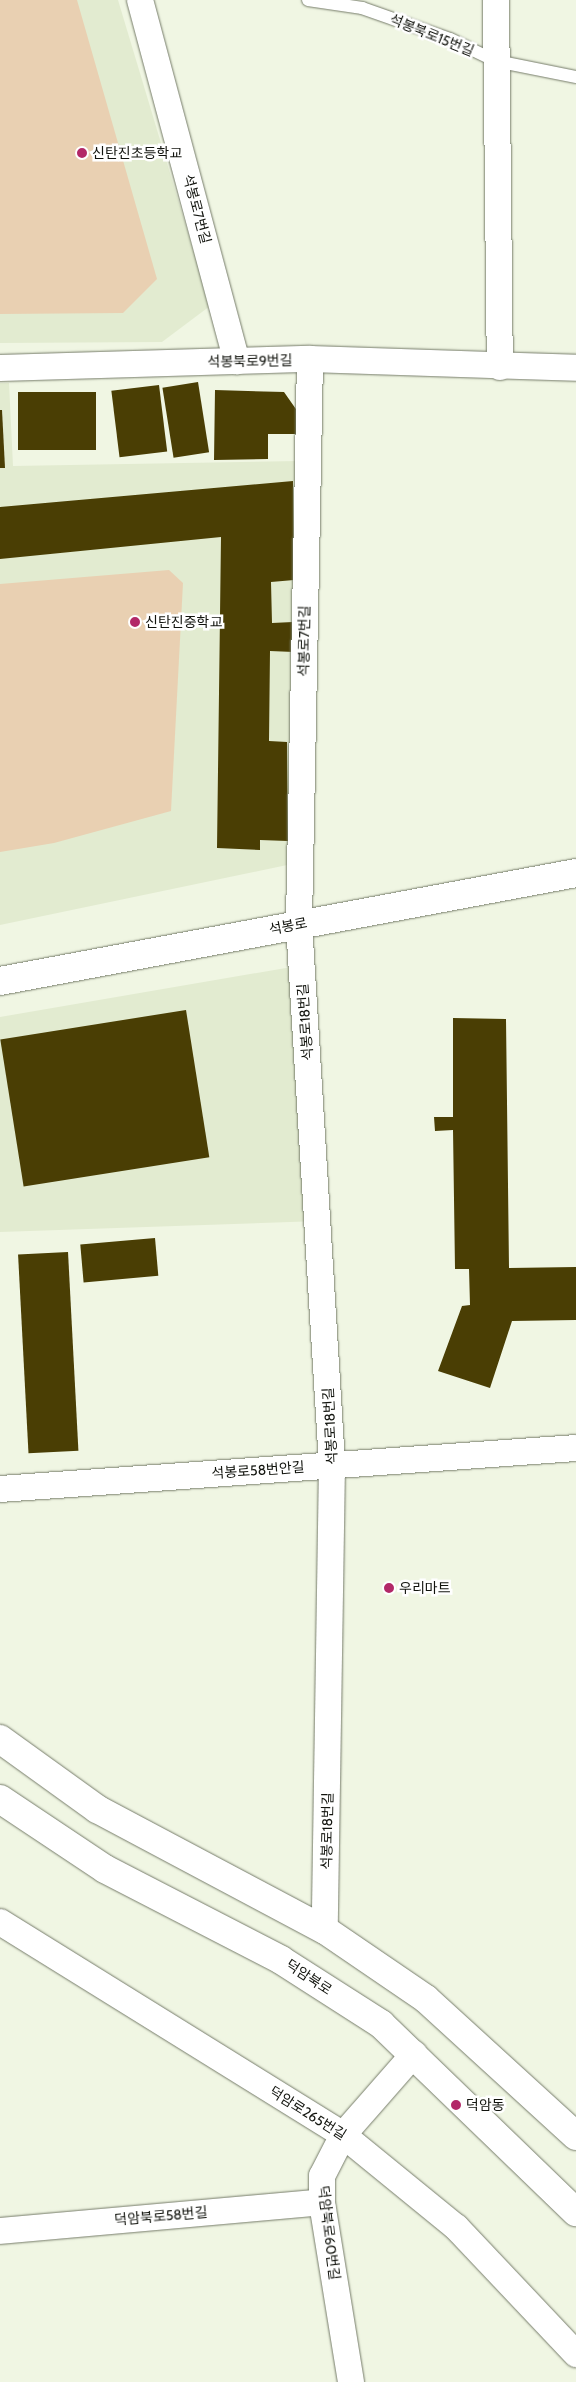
<!DOCTYPE html>
<html>
<head>
<meta charset="utf-8">
<style>
	body { margin:0 }
	#map { position:relative; width:576px; height:2382px; overflow:hidden; background:#f0f6e3; font-family:Cabin,"Noto Sans KR",sans-serif }
	div>[style] { position:absolute }
	.built>* { inset:0; background:#e2ebd0 }
	.green>* { inset:0; background:#e9d0b2 }
	.building>* { inset:0; background:#4a3e04; transform-origin:0 0 }
	.roads { filter:drop-shadow(0 0 1px #767c6a) drop-shadow(0 0 1px #767c6a) }
	.lane>* { height:12px; margin:-6px; padding:0 6px; transform-origin:6px; border-radius:6px; background:#fff }
	.street>* { height:26px; margin:-13px; padding:0 13px; transform-origin:13px; border-radius:13px; background:#fff }
	.secondary>* { height:28px; margin:-14px; padding:0 14px; transform-origin:14px; border-radius:14px; background:#fff }
	.dots>* { width:14px; height:14px; translate:-50% -50%; box-sizing:border-box; border:2px solid #fff; border-radius:50% }
	span { translate:-50% -50%; white-space:nowrap; text-align:center; line-height:1.15; -webkit-text-stroke:5px #fff; paint-order:stroke }
	.street-label { font-size:14px; color:#12140e }
	.poi-label { font-size:14px; color:#12140e }
	.left { translate:0 -50%; text-align:left }
</style>
</head>
<body>
<div id="map">
	<div class="built">
		<i style="clip-path:polygon(0 0,118px 0,210px 306px,162px 342px,0 343px)"></i>
		<i style="clip-path:polygon(0 383px,9px 383px,13px 466px,299px 461px,306px 861px,0 925px)"></i>
		<i style="clip-path:polygon(309px 964px,319px 1221px,0 1232px,0 1017px)"></i>
	</div>
	<div class="green">
		<i style="clip-path:polygon(0 0,77px 0,157px 279px,123px 313px,0 314px)"></i>
		<i style="clip-path:polygon(169px 570px,183px 583px,171px 811px,54px 843px,0 852px,0 584px)"></i>
	</div>
	<div class="building">
		<i style="left:198px;top:382px;width:71px;height:36px;rotate:81deg"></i>
		<i style="left:159px;top:385px;width:67px;height:48px;rotate:83deg"></i>
		<i style="clip-path:polygon(215px 390px,284px 392px,298px 412px,299px 434px,268px 434px,268px 459px,214px 460px)"></i>
		<i style="left:96px;top:392px;width:58px;height:78px;rotate:90deg"></i>
		<i style="clip-path:polygon(0 410px,2px 410px,5px 468px,0 468px)"></i>
		<i style="clip-path:polygon(293px 481px,294px 580px,271px 582px,272px 623px,293px 622px,294px 652px,270px 651px,269px 741px,287px 742px,288px 841px,260px 840px,260px 850px,217px 848px,221px 537px,0 559px,0 507px)"></i>
		<i style="left:186px;top:1010px;width:149px;height:188px;rotate:81deg"></i>
		<i style="clip-path:polygon(453px 1018px,506px 1019px,509px 1268px,576px 1267px,576px 1320px,512px 1321px,490px 1388px,438px 1371px,462px 1306px,470px 1305px,469px 1269px,455px 1269px,453px 1130px,435px 1131px,434px 1117px,453px 1117px)"></i>
		<i style="left:155px;top:1238px;width:38px;height:75px;rotate:85deg"></i>
		<i style="left:68px;top:1252px;width:199px;height:50px;rotate:87deg"></i>
	</div>
	<div class="roads">
		<div class="lane">
			<i style="left:308px;top:0;width:55px;rotate:8.4deg"></i>
			<i style="left:362px;top:8px;width:93px;rotate:19.4deg"></i>
			<i style="left:450px;top:39px;width:51px;rotate:25.6deg"></i>
			<i style="left:496px;top:61px;width:82px;rotate:11.3deg"></i>
		</div>
		<div class="street">
			<i style="left:140px;top:0;width:374px;rotate:75deg"></i>
			<i style="left:496px;top:0;width:367px;rotate:89.4deg"></i>
			<i style="left:310px;top:359px;width:565px;rotate:91.12deg"></i>
			<i style="left:299px;top:924px;width:541px;rotate:86.5deg"></i>
			<i style="left:332px;top:1464px;width:466px;rotate:90.9deg"></i>
			<i style="left:0;top:368px;width:310px;rotate:-1.7deg"></i>
			<i style="left:310px;top:359px;width:266px;rotate:1.9deg"></i>
			<i style="left:0;top:1489px;width:577px;rotate:-4.07deg"></i>
			<i style="left:0;top:1922px;width:404px;rotate:31.8deg"></i>
			<i style="left:343px;top:2135px;width:146px;rotate:39.2deg"></i>
			<i style="left:456px;top:2227px;width:175px;rotate:46.6deg"></i>
			<i style="left:0;top:2231px;width:323px;rotate:-5.1deg"></i>
			<i style="left:351px;top:2382px;width:182px;rotate:-99.2deg"></i>
			<i style="left:322px;top:2202px;width:26px;rotate:-90deg"></i>
			<i style="left:322px;top:2176px;width:46px;rotate:-62.9deg"></i>
			<i style="left:343px;top:2135px;width:108px;rotate:-48.8deg"></i>
		</div>
		<div class="secondary">
			<i style="left:0;top:981px;width:586px;rotate:-10.62deg"></i>
			<i style="left:0;top:1739px;width:120px;rotate:35.8deg"></i>
			<i style="left:97px;top:1809px;width:258px;rotate:28deg"></i>
			<i style="left:325px;top:1930px;width:122px;rotate:34.3deg"></i>
			<i style="left:426px;top:1999px;width:203px;rotate:42.4deg"></i>
			<i style="left:0;top:1799px;width:126px;rotate:33.7deg"></i>
			<i style="left:105px;top:1869px;width:198px;rotate:27.3deg"></i>
			<i style="left:281px;top:1960px;width:119px;rotate:32.6deg"></i>
			<i style="left:381px;top:2024px;width:271px;rotate:44deg"></i>
		</div>
	</div>
	<div class="dots">
		<i style="left:82px;top:153px;background:#b22868"></i>
		<i style="left:135px;top:622px;background:#b22868"></i>
		<i style="left:389px;top:1588px;background:#b22868"></i>
		<i style="left:456px;top:2105px;background:#b22868"></i>
	</div>
	<div class="street-label">
		<span style="left:432px;top:35px;rotate:22deg">석봉북로15번길</span>
		<span style="left:197px;top:209px;rotate:75deg">석봉로7번길</span>
		<span style="left:250px;top:361px;rotate:-1deg">석봉북로9번길</span>
		<span style="left:304px;top:641px;rotate:-89deg">석봉로7번길</span>
		<span style="left:288px;top:926px;rotate:-11deg">석봉로</span>
		<span style="left:305px;top:1022px;rotate:-94deg">석봉로18번길</span>
		<span style="left:330px;top:1426px;rotate:-93deg">석봉로18번길</span>
		<span style="left:258px;top:1470px;rotate:-4deg">석봉로58번안길</span>
		<span style="left:327px;top:1831px;rotate:-89deg">석봉로18번길</span>
		<span style="left:309px;top:1977px;rotate:33deg">덕암북로</span>
		<span style="left:308px;top:2113px;rotate:32deg">덕암로265번길</span>
		<span style="left:161px;top:2216px;rotate:-5deg">덕암북로58번길</span>
		<span style="left:329px;top:2233px;rotate:83deg">덕암북로60번길</span>
	</div>
	<div class="poi-label">
		<span class="left" style="left:92px;top:153px">신탄진초등학교</span>
		<span class="left" style="left:145px;top:622px">신탄진중학교</span>
		<span class="left" style="left:399px;top:1588px">우리마트</span>
		<span class="left" style="left:466px;top:2105px">덕암동</span>
	</div>
</div>
</body>
</html>
